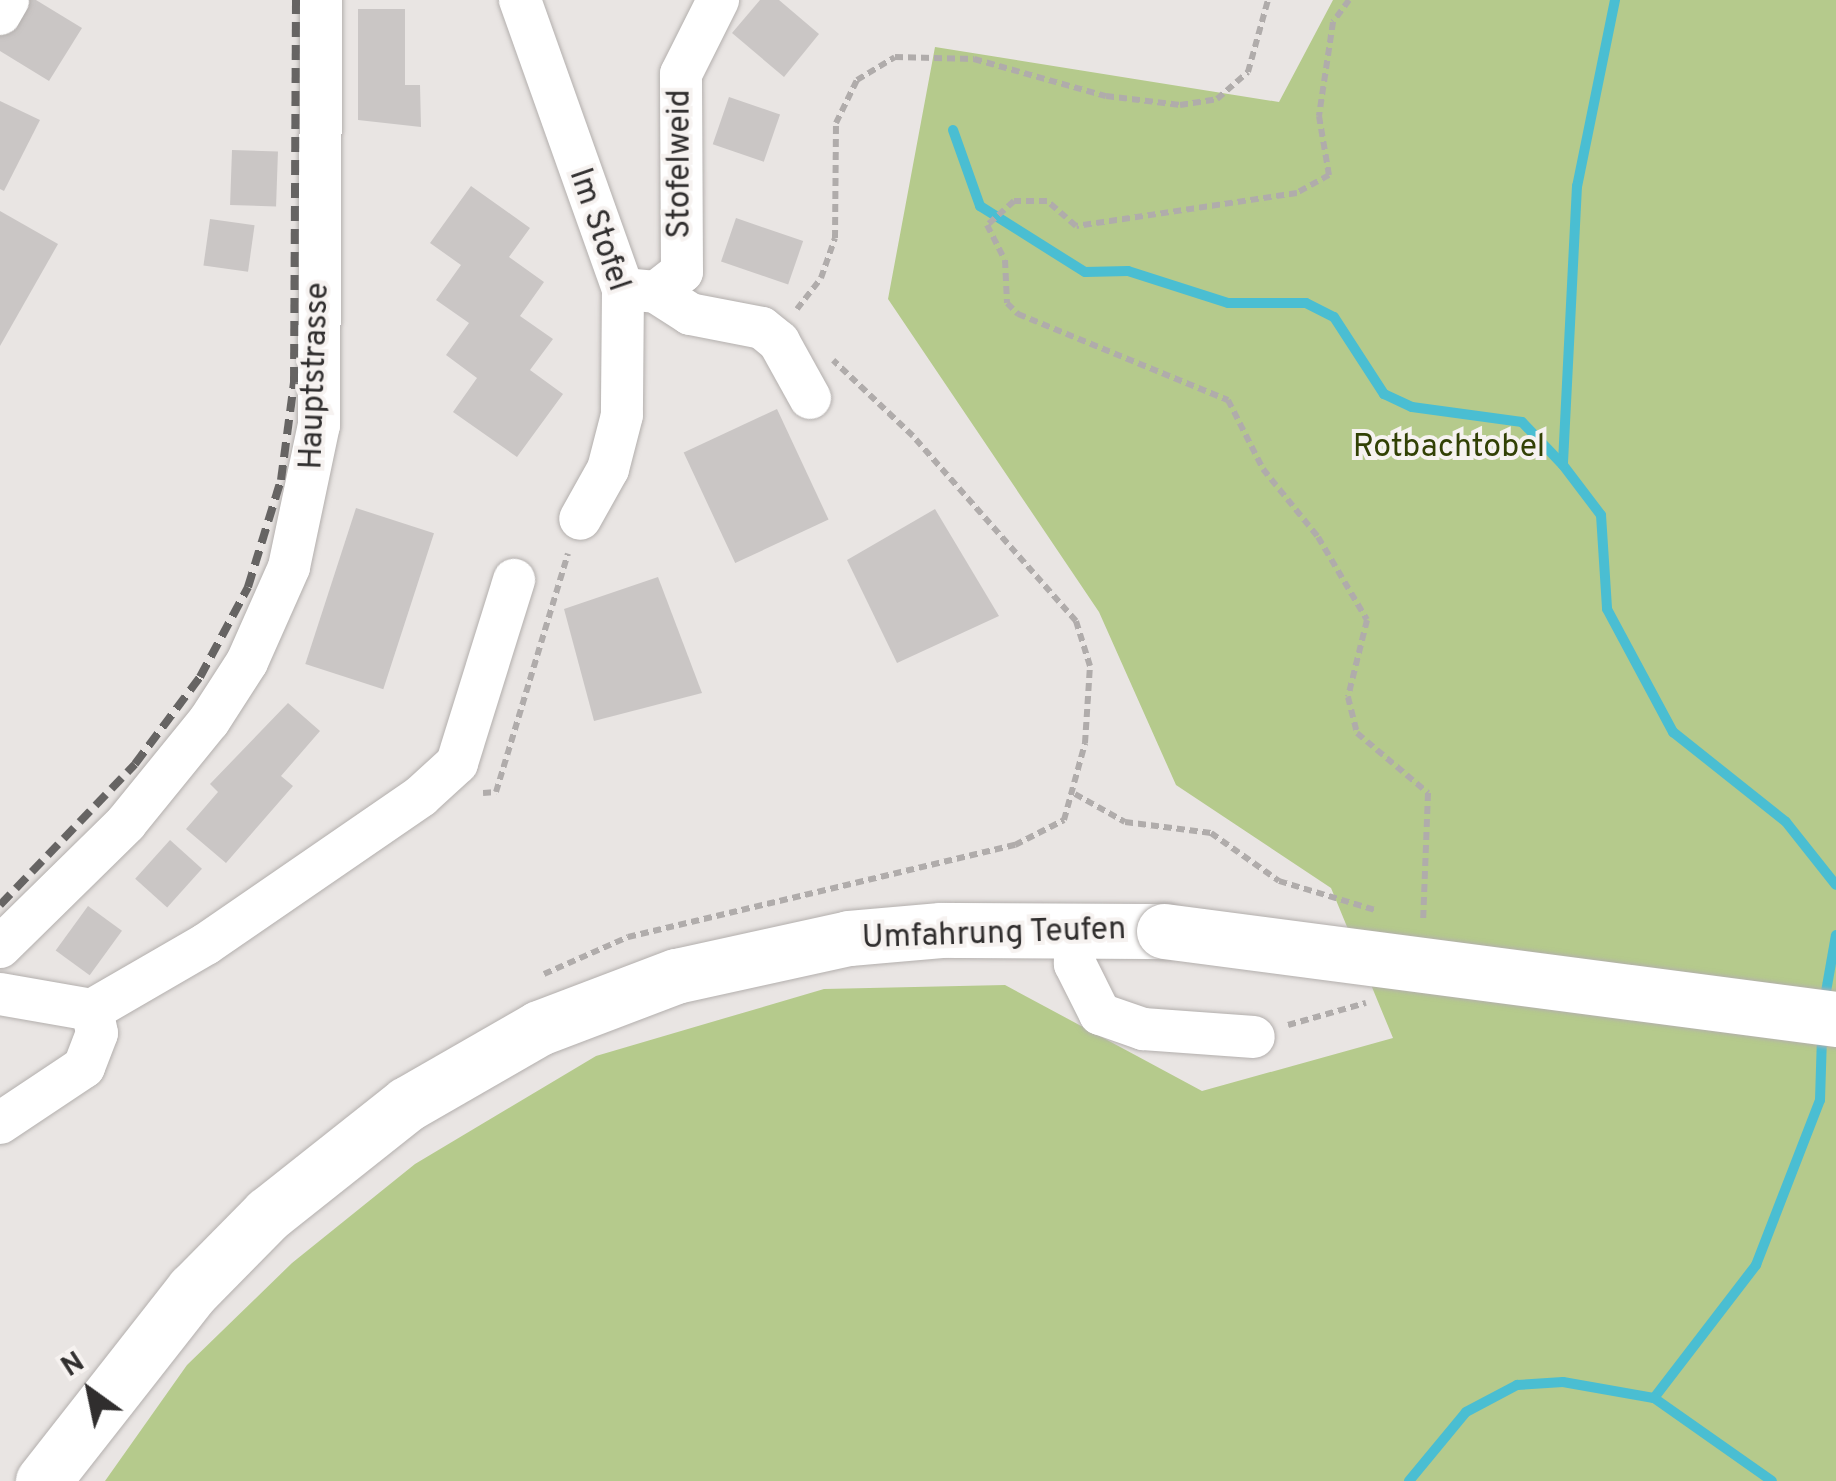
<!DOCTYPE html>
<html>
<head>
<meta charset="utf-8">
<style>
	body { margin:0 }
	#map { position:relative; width:1836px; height:1481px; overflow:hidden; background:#e9e5e3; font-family:Overpass,sans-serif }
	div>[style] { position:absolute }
	.green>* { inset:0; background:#b5ca8c }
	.stream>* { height:10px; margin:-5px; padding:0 5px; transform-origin:5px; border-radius:5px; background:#4abed2 }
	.building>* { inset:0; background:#cac6c5; transform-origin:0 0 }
	.path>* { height:6px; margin-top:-3px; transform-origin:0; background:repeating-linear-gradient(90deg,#b0acab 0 8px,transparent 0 13px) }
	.roads { filter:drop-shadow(0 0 2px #b3afad) drop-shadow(0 0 2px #b3afad) }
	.minor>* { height:42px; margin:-21px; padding:0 21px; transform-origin:21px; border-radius:21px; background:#fff }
	.major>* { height:55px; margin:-27.5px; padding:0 27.5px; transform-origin:27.5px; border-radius:27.5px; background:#fff }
	.rail>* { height:8px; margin-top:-4px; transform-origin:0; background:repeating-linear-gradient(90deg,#666463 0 15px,transparent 0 23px) }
	.bridges { filter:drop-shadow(0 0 2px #b3afad) drop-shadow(0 0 2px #b3afad) }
	.major-bridge>* { height:55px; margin:-27.5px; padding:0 27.5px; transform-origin:27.5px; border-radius:27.5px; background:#fff }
	span { translate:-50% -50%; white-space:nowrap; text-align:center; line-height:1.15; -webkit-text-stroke:8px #f6f2f0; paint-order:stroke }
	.street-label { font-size:32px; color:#302e2e }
	.park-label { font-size:32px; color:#324105 }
	.north { position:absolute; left:40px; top:1341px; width:100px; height:100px; -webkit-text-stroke:8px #f6f2f0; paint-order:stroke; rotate:327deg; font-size:28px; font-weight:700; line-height:40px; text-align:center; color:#302e2e }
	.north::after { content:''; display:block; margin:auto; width:35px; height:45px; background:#302e2e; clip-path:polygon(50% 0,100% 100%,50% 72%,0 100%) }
</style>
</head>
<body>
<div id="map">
	<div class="green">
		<i style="clip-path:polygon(1333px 0,1836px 0,1836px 1481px,105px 1481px,187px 1365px,292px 1263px,415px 1164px,596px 1056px,824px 989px,1005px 985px,1202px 1091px,1393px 1038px,1331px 888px,1176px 785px,1099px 612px,888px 299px,935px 47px,1279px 102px)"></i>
	</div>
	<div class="stream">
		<i style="left:1615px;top:0;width:190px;rotate:101.5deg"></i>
		<i style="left:1577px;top:186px;width:279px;rotate:92.9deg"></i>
		<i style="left:1563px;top:465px;width:63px;rotate:52.8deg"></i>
		<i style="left:1601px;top:515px;width:94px;rotate:86.3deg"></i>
		<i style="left:1607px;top:609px;width:140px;rotate:61.8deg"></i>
		<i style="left:1673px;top:732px;width:144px;rotate:38.5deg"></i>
		<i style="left:1786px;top:822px;width:80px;rotate:51.6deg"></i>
		<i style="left:953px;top:130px;width:81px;rotate:70.4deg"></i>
		<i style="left:980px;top:206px;width:124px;rotate:32.2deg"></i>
		<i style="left:1085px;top:272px;width:43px;rotate:-1.3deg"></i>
		<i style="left:1128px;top:271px;width:105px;rotate:17.7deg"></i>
		<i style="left:1228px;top:303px;width:78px"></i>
		<i style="left:1306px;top:303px;width:31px;rotate:27deg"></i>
		<i style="left:1334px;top:317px;width:92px;rotate:57deg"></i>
		<i style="left:1384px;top:394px;width:31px;rotate:25deg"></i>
		<i style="left:1412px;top:407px;width:111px;rotate:7.8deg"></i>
		<i style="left:1522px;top:422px;width:59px;rotate:46.4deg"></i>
		<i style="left:1824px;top:1003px;width:69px;rotate:-80deg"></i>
		<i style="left:1654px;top:1398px;width:168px;rotate:-52.5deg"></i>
		<i style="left:1756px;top:1265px;width:177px;rotate:-68.8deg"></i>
		<i style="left:1820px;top:1100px;width:65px;rotate:-88.2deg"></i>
		<i style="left:1409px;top:1481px;width:89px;rotate:-50.4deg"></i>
		<i style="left:1466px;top:1412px;width:58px;rotate:-27.9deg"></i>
		<i style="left:1517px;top:1385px;width:46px;rotate:-3.7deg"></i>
		<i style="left:1563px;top:1382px;width:92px;rotate:10deg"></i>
		<i style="left:1654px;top:1398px;width:144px;rotate:35.1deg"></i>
	</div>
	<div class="building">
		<i style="clip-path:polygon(21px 0,36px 0,82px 28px,49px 81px,0 51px,0 34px)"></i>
		<i style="clip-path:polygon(760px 0,779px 0,819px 34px,784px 77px,732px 33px)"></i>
		<i style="clip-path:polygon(358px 9px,405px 9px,405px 85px,420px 85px,421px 127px,358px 120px)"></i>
		<i style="left:729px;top:97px;width:54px;height:50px;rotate:19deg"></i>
		<i style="clip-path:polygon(0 101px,40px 120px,4px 191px,0 189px)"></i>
		<i style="left:232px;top:150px;width:46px;height:55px;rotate:2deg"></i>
		<i style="clip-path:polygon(471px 186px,530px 228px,509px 257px,544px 282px,520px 316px,553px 339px,530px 370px,563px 394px,517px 457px,453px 412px,477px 378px,446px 355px,469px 323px,436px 300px,461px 265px,430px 243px)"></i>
		<i style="clip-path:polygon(0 211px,58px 244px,0 346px)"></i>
		<i style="left:736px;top:218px;width:71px;height:46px;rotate:19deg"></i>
		<i style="left:210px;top:219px;width:45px;height:47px;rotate:8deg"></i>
		<i style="left:777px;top:409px;width:122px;height:103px;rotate:65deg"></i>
		<i style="left:356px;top:508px;width:82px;height:164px;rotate:18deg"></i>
		<i style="clip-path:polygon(935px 509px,999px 616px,897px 663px,847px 560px)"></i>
		<i style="clip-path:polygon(658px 577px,702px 693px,594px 721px,564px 609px)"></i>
		<i style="clip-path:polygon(288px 703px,320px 731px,281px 776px,293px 786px,226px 863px,186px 829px,218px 792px,210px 784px)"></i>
		<i style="left:170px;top:840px;width:43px;height:52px;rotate:42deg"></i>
		<i style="left:88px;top:906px;width:42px;height:55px;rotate:36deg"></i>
	</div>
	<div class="path">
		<i style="left:1349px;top:0;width:27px;rotate:126deg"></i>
		<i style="left:1333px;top:22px;width:95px;rotate:98.5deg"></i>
		<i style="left:1319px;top:116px;width:60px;rotate:80.4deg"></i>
		<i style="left:1329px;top:175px;width:37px;rotate:151deg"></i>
		<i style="left:1297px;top:193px;width:223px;rotate:171.5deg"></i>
		<i style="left:1076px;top:226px;width:38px;rotate:-139deg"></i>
		<i style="left:1047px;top:201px;width:33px;rotate:180deg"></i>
		<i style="left:1014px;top:201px;width:36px;rotate:138deg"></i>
		<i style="left:987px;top:225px;width:39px;rotate:63deg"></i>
		<i style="left:1005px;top:260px;width:43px;rotate:87.3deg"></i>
		<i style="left:1007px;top:303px;width:16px;rotate:45deg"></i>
		<i style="left:1018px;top:314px;width:227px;rotate:22.3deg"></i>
		<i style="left:1228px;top:400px;width:77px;rotate:63.1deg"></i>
		<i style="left:1263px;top:469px;width:87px;rotate:51deg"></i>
		<i style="left:1318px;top:537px;width:96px;rotate:59.4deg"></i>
		<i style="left:1367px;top:620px;width:79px;rotate:103.9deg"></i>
		<i style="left:1348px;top:697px;width:37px;rotate:76deg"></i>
		<i style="left:1357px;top:733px;width:93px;rotate:40.2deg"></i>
		<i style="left:1428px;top:793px;width:129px;rotate:92.2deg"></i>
		<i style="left:797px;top:309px;width:39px;rotate:-52deg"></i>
		<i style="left:821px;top:278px;width:42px;rotate:-70.7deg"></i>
		<i style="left:835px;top:238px;width:115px;rotate:-89.5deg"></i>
		<i style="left:836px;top:123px;width:48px;rotate:-64deg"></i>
		<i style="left:857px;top:80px;width:44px;rotate:-31.2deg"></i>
		<i style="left:895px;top:57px;width:79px;rotate:1.5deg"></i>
		<i style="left:974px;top:59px;width:137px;rotate:15.7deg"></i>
		<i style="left:1106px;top:96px;width:75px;rotate:6.9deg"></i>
		<i style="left:1180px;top:105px;width:37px;rotate:-9deg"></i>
		<i style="left:1217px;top:99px;width:41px;rotate:-41.1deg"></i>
		<i style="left:1248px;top:72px;width:75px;rotate:-74.5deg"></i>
		<i style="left:483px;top:793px;width:13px;rotate:-4deg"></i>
		<i style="left:496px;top:792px;width:249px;rotate:-73.2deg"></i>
		<i style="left:1075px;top:794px;width:57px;rotate:29.2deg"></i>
		<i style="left:1125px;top:822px;width:87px;rotate:7.3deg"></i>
		<i style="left:1211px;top:833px;width:83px;rotate:35.2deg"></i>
		<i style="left:1279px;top:881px;width:100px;rotate:16.8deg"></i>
		<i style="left:544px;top:974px;width:92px;rotate:-23.8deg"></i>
		<i style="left:628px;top:937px;width:398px;rotate:-13.4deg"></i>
		<i style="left:1015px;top:845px;width:55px;rotate:-27deg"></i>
		<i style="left:1064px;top:820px;width:80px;rotate:-74.7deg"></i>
		<i style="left:1085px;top:743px;width:77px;rotate:-86.3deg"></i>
		<i style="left:1090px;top:666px;width:47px;rotate:-107.3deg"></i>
		<i style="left:1076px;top:621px;width:247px;rotate:-131.4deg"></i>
		<i style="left:913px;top:436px;width:110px;rotate:-136.5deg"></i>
		<i style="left:1288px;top:1025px;width:81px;rotate:-15.8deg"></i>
	</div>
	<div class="roads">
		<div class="minor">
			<i style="left:520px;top:0;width:307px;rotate:70.4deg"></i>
			<i style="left:623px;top:289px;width:126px;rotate:90.5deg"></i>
			<i style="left:622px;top:415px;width:56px;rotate:104.5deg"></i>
			<i style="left:608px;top:469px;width:57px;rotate:119.2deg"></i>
			<i style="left:0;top:14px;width:16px;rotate:-60deg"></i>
			<i style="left:623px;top:289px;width:33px;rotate:5deg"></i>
			<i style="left:656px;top:292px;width:33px;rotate:-38deg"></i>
			<i style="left:682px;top:272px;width:198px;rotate:-90.3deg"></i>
			<i style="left:681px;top:74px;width:83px;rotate:-63.4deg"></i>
			<i style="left:656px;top:292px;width:40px;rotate:32.9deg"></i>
			<i style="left:690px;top:314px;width:73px;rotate:11deg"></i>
			<i style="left:762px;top:328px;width:22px;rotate:39deg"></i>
			<i style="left:779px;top:342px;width:64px;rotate:61deg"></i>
			<i style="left:1076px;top:929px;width:35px;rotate:92deg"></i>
			<i style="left:1075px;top:964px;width:56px;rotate:63.4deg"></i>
			<i style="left:1100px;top:1014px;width:46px;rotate:19.2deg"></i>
			<i style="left:1143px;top:1029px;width:111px;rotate:4.1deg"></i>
			<i style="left:0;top:947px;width:177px;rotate:-44.5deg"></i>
			<i style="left:126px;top:823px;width:132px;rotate:-50.9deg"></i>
			<i style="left:209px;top:721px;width:70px;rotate:-57.2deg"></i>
			<i style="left:247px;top:662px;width:104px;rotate:-66.1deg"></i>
			<i style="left:289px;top:567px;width:145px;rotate:-78.1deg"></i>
			<i style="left:319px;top:425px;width:425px;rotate:-89.7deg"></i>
			<i style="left:0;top:994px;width:93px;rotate:9.9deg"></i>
			<i style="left:92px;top:1010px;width:132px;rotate:-30.1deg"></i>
			<i style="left:206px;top:944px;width:261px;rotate:-34.5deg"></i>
			<i style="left:421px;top:796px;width:49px;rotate:-42.5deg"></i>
			<i style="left:457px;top:763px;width:192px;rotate:-72.7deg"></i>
			<i style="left:0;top:1123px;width:101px;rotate:-33.7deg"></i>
			<i style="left:84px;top:1067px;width:36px;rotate:-69deg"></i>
			<i style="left:97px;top:1033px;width:24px;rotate:-102deg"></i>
		</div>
		<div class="major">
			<i style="left:43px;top:1481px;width:243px;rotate:-51.9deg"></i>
			<i style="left:193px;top:1290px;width:107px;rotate:-45.4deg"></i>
			<i style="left:268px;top:1214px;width:177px;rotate:-38.4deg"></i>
			<i style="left:407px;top:1104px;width:152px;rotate:-29.9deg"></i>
			<i style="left:539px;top:1028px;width:147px;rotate:-20.8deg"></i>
			<i style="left:676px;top:976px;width:177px;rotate:-12.4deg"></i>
			<i style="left:849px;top:938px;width:92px;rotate:-5deg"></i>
			<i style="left:941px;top:930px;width:223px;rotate:0.3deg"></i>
		</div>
	</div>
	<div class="rail">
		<i style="left:0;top:905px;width:195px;rotate:-46.2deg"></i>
		<i style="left:135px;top:764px;width:109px;rotate:-53.2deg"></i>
		<i style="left:200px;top:677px;width:102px;rotate:-61.9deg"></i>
		<i style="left:248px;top:587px;width:112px;rotate:-72.9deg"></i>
		<i style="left:281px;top:480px;width:99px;rotate:-82.4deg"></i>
		<i style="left:294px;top:382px;width:382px;rotate:-89.7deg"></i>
	</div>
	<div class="bridges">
		<div class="major-bridge">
			<i style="left:1164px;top:931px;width:678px;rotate:7.46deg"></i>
		</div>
	</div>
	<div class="street-label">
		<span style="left:681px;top:164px;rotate:-90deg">Stofelweid</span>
		<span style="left:598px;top:230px;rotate:71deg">Im Stofel</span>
		<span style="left:316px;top:376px;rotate:-88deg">Hauptstrasse</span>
		<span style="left:994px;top:935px;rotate:-2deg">Umfahrung Teufen</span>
	</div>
	<div class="park-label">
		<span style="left:1449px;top:448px">Rotbachtobel</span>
	</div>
	<div class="north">N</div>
</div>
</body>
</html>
